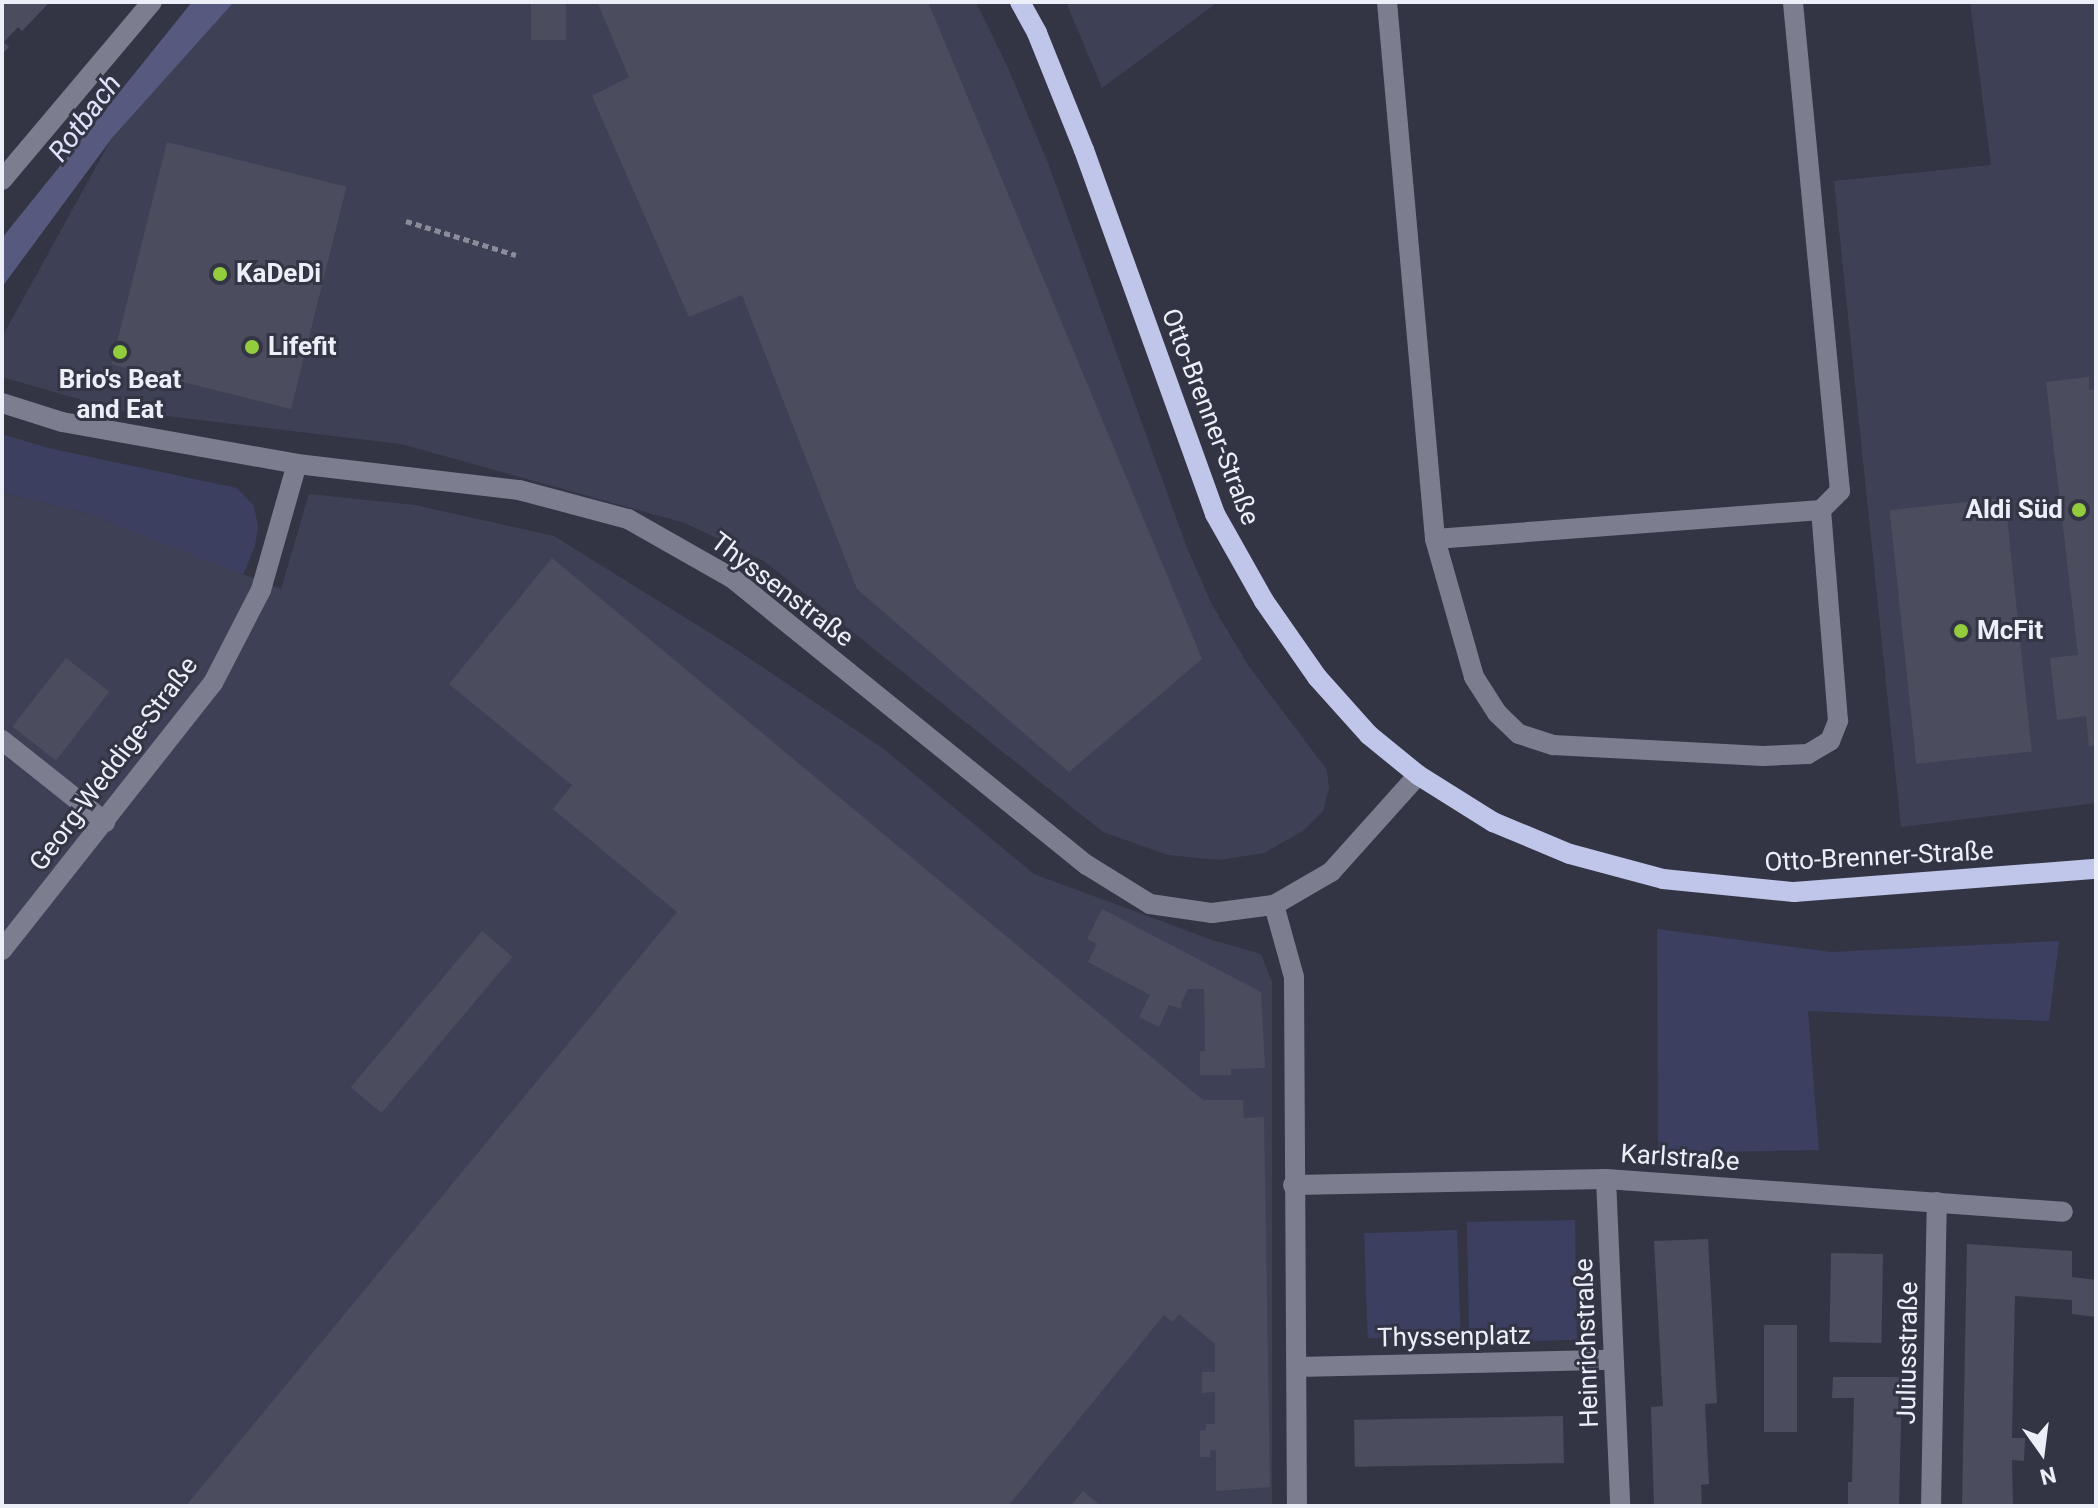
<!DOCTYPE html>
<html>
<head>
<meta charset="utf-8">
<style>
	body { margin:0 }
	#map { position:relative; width:2098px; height:1508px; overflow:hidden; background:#333545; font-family:Roboto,sans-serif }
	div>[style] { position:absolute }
	.built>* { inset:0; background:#3e4155 }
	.green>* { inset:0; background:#3c3f5f; transform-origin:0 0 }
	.water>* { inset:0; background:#565a7f }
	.building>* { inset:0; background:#4b4d5e; transform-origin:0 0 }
	.path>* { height:5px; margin-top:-2.5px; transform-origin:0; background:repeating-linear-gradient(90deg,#8a8c99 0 6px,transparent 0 10px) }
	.minor>* { height:20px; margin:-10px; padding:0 10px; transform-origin:10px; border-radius:10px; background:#7c7e90 }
	.major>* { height:20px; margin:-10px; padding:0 10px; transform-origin:10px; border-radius:10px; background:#c0c5ea }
	.dots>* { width:22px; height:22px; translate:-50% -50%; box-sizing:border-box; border:4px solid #333545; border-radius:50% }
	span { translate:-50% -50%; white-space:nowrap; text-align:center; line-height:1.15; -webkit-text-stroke:6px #333545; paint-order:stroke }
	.poi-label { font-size:26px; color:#eceef8; font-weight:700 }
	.left { translate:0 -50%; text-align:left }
	.right { translate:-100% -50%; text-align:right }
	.street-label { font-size:26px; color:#eceef8 }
	.water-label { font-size:28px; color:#dfe3fd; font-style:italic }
	.frame { position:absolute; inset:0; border:4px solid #eceef8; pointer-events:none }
	.north { position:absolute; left:2002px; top:1412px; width:80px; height:80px; -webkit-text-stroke:6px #333545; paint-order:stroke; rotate:166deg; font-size:22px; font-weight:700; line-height:32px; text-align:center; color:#eceef8 }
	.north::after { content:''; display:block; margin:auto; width:28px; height:36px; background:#eceef8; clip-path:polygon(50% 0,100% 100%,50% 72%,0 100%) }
</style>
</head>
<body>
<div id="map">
	<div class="built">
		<i style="clip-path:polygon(234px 2px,976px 2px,1008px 68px,1048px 163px,1187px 548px,1212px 605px,1248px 665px,1327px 770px,1329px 788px,1323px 811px,1303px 831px,1264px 853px,1219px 860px,1168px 855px,1103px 832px,764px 561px,685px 523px,401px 444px,117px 410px,2px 377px,2px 337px,112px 138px)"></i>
		<i style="clip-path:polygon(1066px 2px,1218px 2px,1102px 88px)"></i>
		<i style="clip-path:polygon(1970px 2px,2096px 2px,2096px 803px,1901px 827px,1834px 181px,1991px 165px)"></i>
		<i style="clip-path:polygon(2px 492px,89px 514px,281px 589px,309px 494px,415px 505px,554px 536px,734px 648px,884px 749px,1034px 874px,1212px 940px,1261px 954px,1272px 982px,1272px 1506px,2px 1506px)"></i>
	</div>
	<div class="green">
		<i style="clip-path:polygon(2px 434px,48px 448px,237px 488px,254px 506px,258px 526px,255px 546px,243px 575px,89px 514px,2px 492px)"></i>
		<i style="clip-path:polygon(1657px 929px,1831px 952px,2059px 941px,2049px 1021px,1808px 1011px,1819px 1150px,1658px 1153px)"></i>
		<i style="left:1575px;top:1220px;width:120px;height:108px;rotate:89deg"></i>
		<i style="left:1457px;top:1230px;width:105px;height:93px;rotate:88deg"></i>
	</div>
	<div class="water">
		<i style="clip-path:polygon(192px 2px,234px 2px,112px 138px,2px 287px,2px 238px)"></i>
	</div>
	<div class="building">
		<i style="clip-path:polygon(2px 2px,48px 4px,22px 31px,18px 27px,4px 42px,9px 47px,2px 54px)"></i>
		<i style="left:531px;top:2px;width:35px;height:38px"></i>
		<i style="clip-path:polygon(602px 2px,928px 2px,1202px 659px,1069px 772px,857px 589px,742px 295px,689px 317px,592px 96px,629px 77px,598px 4px)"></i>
		<i style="left:167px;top:142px;width:185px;height:229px;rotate:14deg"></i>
		<i style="clip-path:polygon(2089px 377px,2089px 390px,2096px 389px,2096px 745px,2089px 746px,2086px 716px,2057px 720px,2050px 658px,2078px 655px,2046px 382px)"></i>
		<i style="left:2005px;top:498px;width:255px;height:116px;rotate:84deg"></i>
		<i style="clip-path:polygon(552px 558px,1203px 1100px,1243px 1100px,1244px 1118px,1264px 1117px,1270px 1487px,1216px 1491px,1216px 1450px,1210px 1450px,1210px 1457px,1200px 1457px,1200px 1431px,1206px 1430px,1206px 1424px,1215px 1424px,1215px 1392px,1202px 1393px,1202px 1372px,1215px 1372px,1215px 1344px,1179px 1314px,1173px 1322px,1164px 1315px,1008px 1506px,186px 1506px,677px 912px,553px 809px,572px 785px,449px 684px)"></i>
		<i style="left:66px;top:658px;width:55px;height:87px;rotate:38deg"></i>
		<i style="clip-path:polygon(1102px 909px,1261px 992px,1265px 1068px,1231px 1069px,1231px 1075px,1200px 1075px,1200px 1051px,1205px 1051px,1204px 989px,1188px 989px,1181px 1003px,1182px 1009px,1169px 1005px,1159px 1027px,1139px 1017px,1150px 995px,1088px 962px,1097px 944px,1087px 939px)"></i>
		<i style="left:482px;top:931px;width:40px;height:204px;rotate:40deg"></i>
		<i style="clip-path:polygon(1708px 1239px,1717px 1403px,1705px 1404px,1709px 1484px,1701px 1485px,1702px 1506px,1654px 1506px,1651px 1407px,1663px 1406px,1654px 1241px)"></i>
		<i style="clip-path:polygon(1967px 1244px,2072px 1251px,2072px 1277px,2096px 1280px,2096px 1317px,2072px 1314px,2072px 1300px,2015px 1296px,2012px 1438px,2025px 1438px,2024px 1461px,2012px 1460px,2013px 1506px,1962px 1506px)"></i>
		<i style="left:1831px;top:1253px;width:52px;height:89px;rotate:1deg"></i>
		<i style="left:1764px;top:1325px;width:33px;height:107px"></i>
		<i style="clip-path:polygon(1833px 1377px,1902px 1377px,1899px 1506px,1848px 1506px,1848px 1482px,1852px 1482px,1854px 1398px,1832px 1398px)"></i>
		<i style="left:1563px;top:1416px;width:47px;height:209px;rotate:89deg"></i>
		<i style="clip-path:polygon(1083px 1491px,1101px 1506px,1070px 1506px)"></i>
	</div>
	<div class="path">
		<i style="left:406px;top:221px;width:115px;rotate:17.2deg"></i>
	</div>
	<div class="minor">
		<i style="left:1387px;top:2px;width:539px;rotate:84.89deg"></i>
		<i style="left:1435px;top:539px;width:387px;rotate:-4.3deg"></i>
		<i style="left:1821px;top:510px;width:27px;rotate:-45deg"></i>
		<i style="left:1840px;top:491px;width:491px;rotate:-95.5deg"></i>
		<i style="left:2px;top:180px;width:233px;rotate:-49.9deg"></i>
		<i style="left:2px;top:403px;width:63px;rotate:17.6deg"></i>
		<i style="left:62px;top:422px;width:239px;rotate:10.1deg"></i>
		<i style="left:297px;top:464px;width:224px;rotate:6.7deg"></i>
		<i style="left:519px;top:490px;width:113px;rotate:14.9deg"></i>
		<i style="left:628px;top:519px;width:120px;rotate:29.6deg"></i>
		<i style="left:732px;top:578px;width:457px;rotate:39deg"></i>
		<i style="left:1087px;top:865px;width:74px;rotate:31.8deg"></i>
		<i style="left:1150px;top:904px;width:63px;rotate:8.3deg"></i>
		<i style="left:1212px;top:913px;width:63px;rotate:-7.4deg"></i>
		<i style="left:1274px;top:905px;width:66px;rotate:-30.1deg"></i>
		<i style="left:1331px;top:872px;width:130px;rotate:-48.1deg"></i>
		<i style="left:1435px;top:539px;width:143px;rotate:74.2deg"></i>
		<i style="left:1474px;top:677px;width:43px;rotate:57.4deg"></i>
		<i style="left:1497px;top:713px;width:30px;rotate:44deg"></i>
		<i style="left:1519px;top:734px;width:36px;rotate:18deg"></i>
		<i style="left:1553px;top:745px;width:210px;rotate:3deg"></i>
		<i style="left:1763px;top:756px;width:45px;rotate:-2.5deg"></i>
		<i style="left:1808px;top:754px;width:26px;rotate:-31deg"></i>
		<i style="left:1830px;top:741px;width:22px;rotate:-68deg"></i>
		<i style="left:1838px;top:721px;width:212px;rotate:-94.6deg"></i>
		<i style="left:2px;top:740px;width:132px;rotate:38.5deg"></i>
		<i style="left:1274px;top:905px;width:75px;rotate:74.5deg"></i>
		<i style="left:1294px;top:977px;width:529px;rotate:89.68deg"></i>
		<i style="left:2px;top:950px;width:340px;rotate:-51.7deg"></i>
		<i style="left:213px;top:683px;width:105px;rotate:-62.7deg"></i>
		<i style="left:261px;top:590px;width:131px;rotate:-74.1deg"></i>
		<i style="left:1606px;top:1179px;width:327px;rotate:87.5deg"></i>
		<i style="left:1293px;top:1185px;width:313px;rotate:-1.1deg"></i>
		<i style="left:1606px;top:1179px;width:458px;rotate:4.1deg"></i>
		<i style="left:1297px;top:1367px;width:315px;rotate:-1.3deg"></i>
		<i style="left:1931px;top:1506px;width:304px;rotate:-88.9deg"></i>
	</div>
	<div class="major">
		<i style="left:1020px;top:2px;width:35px;rotate:61deg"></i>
		<i style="left:1037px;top:33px;width:126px;rotate:68.1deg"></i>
		<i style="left:1084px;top:150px;width:387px;rotate:70.2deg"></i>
		<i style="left:1215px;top:514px;width:100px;rotate:60.6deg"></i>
		<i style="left:1264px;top:601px;width:93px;rotate:55.1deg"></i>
		<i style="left:1317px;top:677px;width:78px;rotate:48.1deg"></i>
		<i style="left:1369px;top:735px;width:63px;rotate:39.2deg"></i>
		<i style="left:1418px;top:775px;width:89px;rotate:32.1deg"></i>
		<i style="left:1493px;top:822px;width:83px;rotate:22.6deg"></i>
		<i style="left:1570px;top:854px;width:96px;rotate:15deg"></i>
		<i style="left:1663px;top:879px;width:132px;rotate:5.7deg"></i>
		<i style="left:1794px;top:892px;width:303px;rotate:-4.4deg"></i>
	</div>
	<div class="dots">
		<i style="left:220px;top:274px;background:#93cd3e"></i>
		<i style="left:252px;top:347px;background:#93cd3e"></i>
		<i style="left:120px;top:352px;background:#93cd3e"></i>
		<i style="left:2079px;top:510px;background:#93cd3e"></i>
		<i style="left:1961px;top:631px;background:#93cd3e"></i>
	</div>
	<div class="poi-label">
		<span class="left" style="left:236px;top:274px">KaDeDi</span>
		<span class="left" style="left:268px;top:347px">Lifefit</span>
		<span style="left:120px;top:395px">Brio's Beat<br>and Eat</span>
		<span class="right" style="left:2063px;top:510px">Aldi Süd</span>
		<span class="left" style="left:1977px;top:631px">McFit</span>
	</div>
	<div class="street-label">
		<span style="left:1210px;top:417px;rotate:69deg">Otto-Brenner-Straße</span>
		<span style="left:782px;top:590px;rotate:37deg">Thyssenstraße</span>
		<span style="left:114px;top:764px;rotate:-53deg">Georg-Weddige-Straße</span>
		<span style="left:1879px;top:857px;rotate:-3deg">Otto-Brenner-Straße</span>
		<span style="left:1680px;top:1158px;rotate:4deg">Karlstraße</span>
		<span style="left:1454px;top:1337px;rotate:-1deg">Thyssenplatz</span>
		<span style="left:1587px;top:1343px;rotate:-92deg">Heinrichstraße</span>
		<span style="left:1908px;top:1353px;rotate:-89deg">Juliusstraße</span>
	</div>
	<div class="water-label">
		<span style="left:85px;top:118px;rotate:-53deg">Rotbach</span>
	</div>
	<div class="frame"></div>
	<div class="north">N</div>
</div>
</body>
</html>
